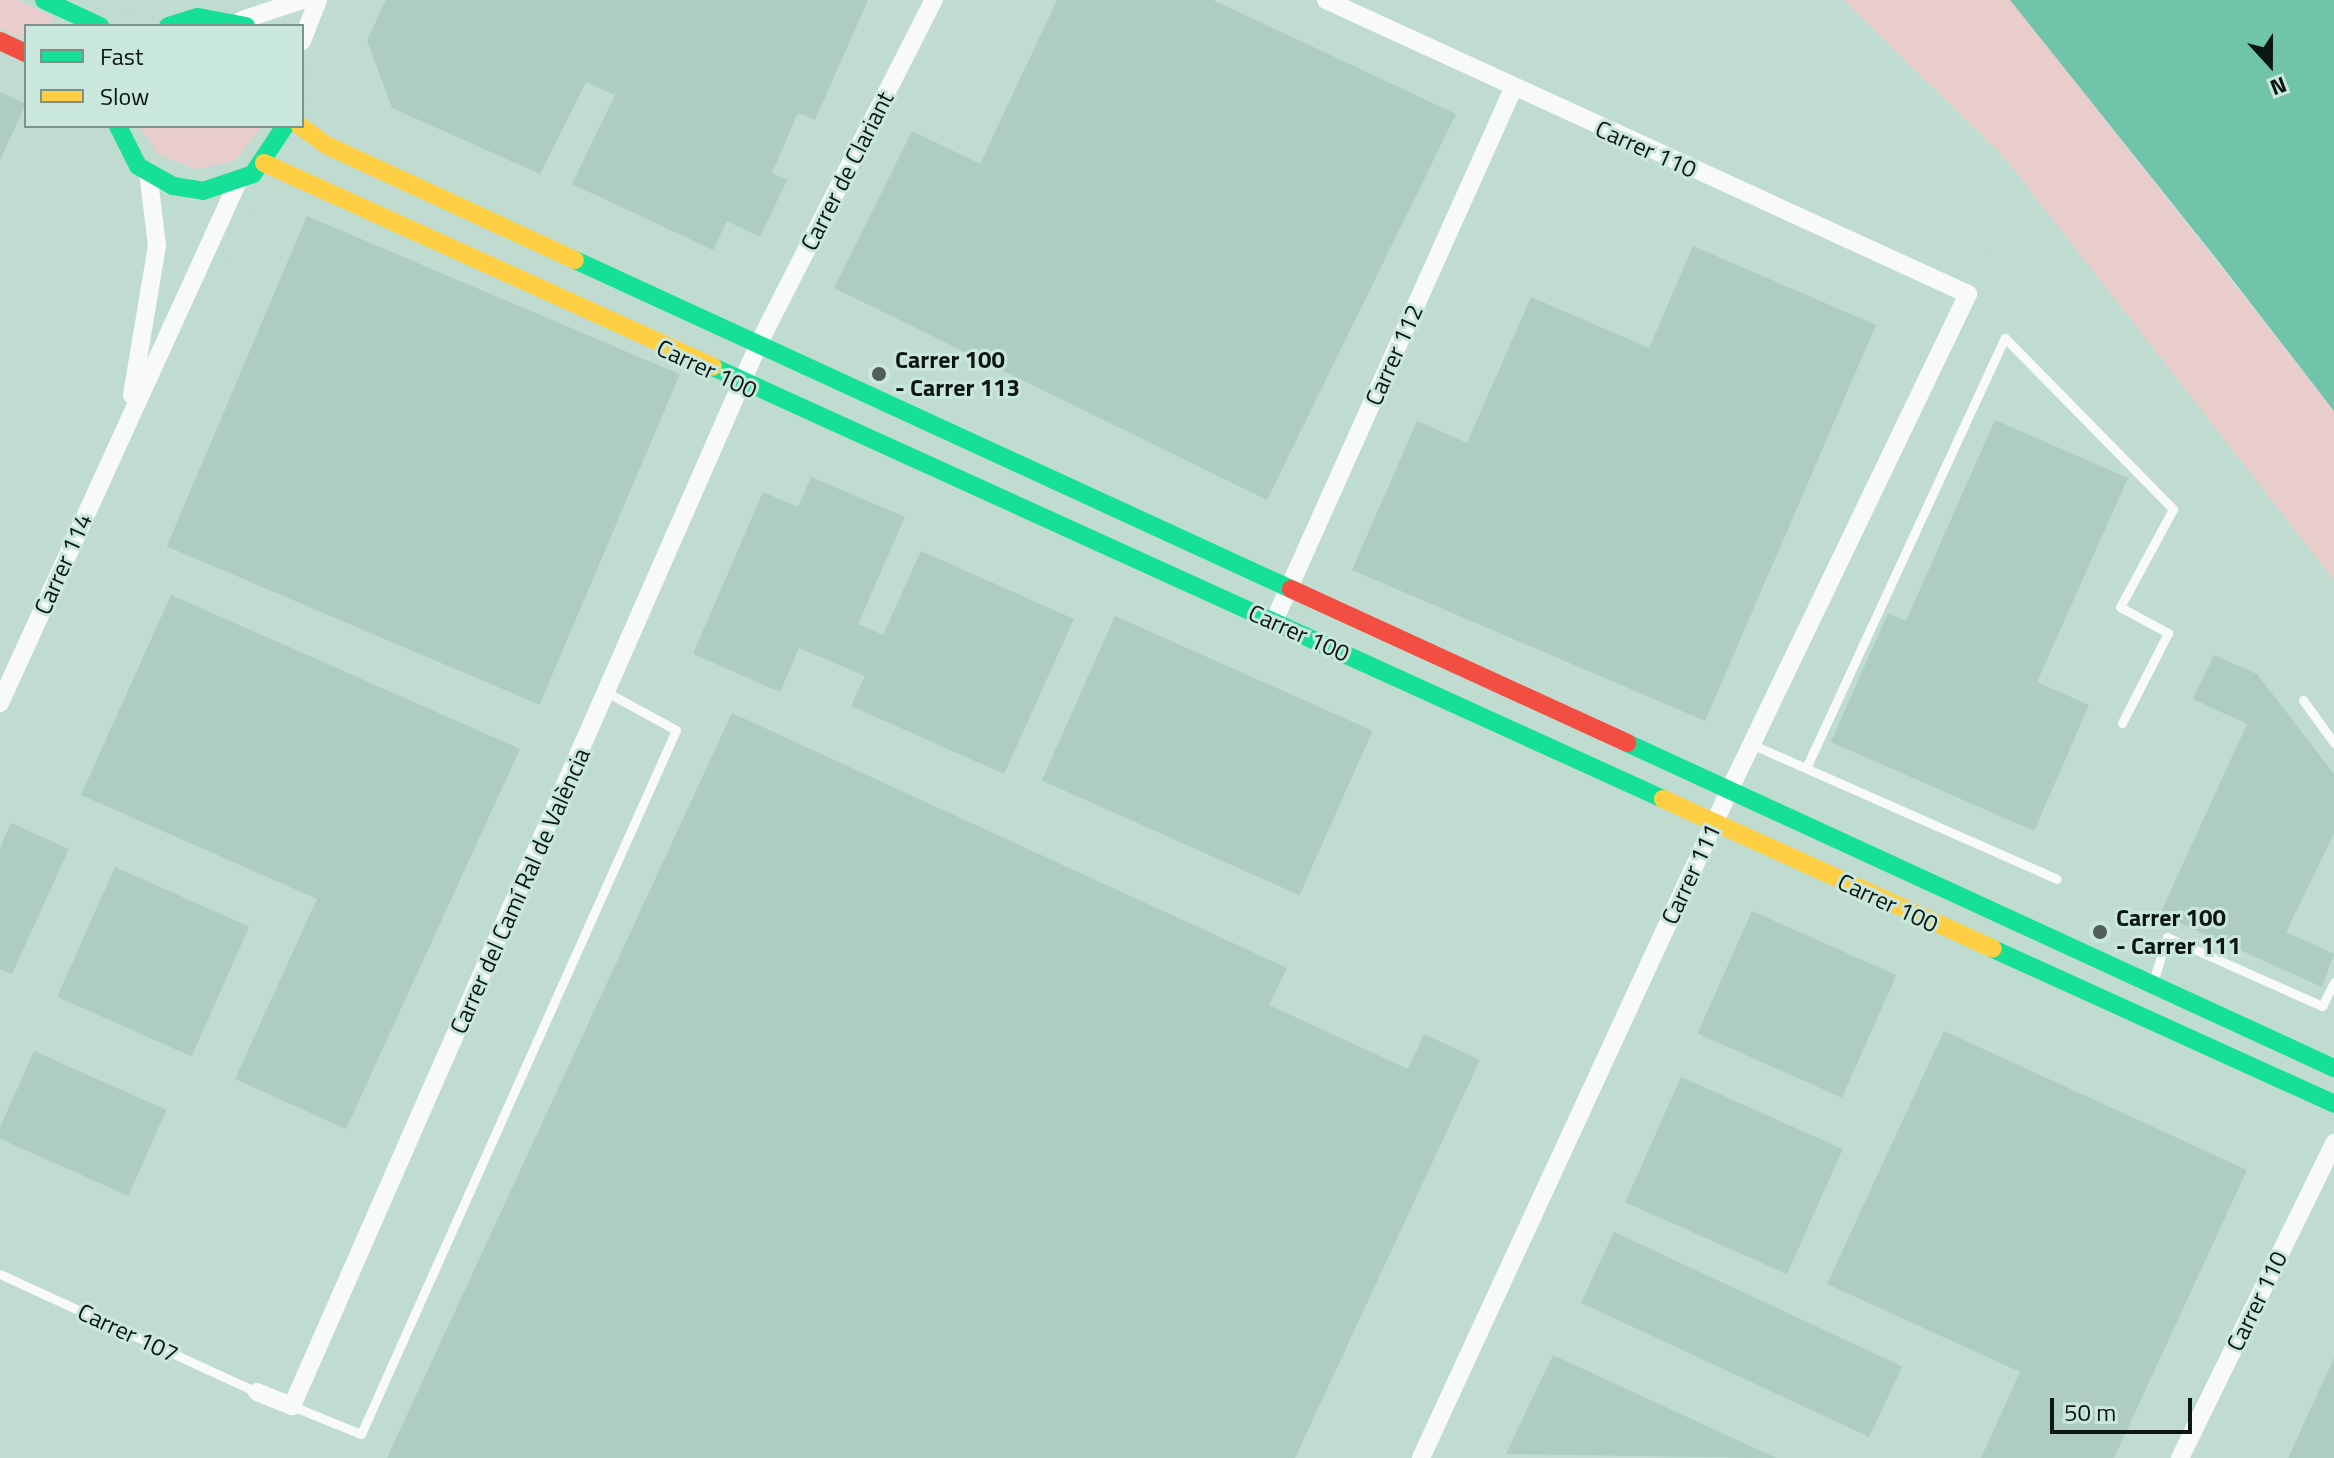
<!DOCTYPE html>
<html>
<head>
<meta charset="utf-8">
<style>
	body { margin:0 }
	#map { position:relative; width:2334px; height:1458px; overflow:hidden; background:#d0e1da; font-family:"Titillium Web",sans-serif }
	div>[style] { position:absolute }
	.built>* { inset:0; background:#c0dcd0 }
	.green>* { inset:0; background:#e8cdcc }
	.water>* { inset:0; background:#6fc4a9 }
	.building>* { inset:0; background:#aeccc1; transform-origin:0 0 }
	.path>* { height:3px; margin-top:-1.5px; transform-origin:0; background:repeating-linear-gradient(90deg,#cdd1cf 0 2px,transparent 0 8px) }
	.lane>* { height:9px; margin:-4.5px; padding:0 4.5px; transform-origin:4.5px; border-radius:4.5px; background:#f8faf9 }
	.street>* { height:18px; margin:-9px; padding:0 9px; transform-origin:9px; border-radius:9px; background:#f8faf9 }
	.fast>* { height:18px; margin:-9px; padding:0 9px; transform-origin:9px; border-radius:9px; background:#16e098 }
	.slow>* { height:18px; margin:-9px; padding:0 9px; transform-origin:9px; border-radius:9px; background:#ffcf43 }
	.jam>* { height:18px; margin:-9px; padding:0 9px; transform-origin:9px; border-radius:9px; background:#f24e42 }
	.dots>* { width:22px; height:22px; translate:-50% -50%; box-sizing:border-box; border:4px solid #cae7db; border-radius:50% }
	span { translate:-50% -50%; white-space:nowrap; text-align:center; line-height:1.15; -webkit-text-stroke:6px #cae7db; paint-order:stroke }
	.street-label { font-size:24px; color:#0c1612 }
	.poi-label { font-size:24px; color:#0c1612; font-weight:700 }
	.left { translate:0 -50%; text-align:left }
	.legend { position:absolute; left:24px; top:24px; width:280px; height:104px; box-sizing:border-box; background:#cae7db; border:2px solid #7e938b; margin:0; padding:10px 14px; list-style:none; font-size:24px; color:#0c1612 }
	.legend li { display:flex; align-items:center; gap:16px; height:40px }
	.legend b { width:40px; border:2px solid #7e938b }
	.north { position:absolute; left:2230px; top:24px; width:80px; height:80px; -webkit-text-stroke:6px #cae7db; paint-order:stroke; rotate:159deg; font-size:22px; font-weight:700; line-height:32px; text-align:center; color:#0c1612 }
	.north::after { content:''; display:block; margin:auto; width:28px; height:36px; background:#0c1612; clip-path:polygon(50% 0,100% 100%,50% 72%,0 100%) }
	.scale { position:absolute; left:2050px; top:1398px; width:142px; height:36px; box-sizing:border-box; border:4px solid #0c1612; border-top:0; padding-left:10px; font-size:24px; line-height:28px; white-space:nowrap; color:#0c1612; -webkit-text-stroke:6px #cae7db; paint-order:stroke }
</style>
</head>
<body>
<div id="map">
	<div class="built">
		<i style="clip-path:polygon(evenodd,0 0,1844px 0,2005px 158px,2334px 580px,2334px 1458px,0 1458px,0 0,26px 26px,302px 26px,302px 126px,26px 126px,26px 26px)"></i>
	</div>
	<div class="green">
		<i style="clip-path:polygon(0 0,18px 0,53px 17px,49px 26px,26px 26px,26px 40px,0 28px)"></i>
		<i style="clip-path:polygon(1844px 0,2011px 0,2334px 411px,2334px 580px,2005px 158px)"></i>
		<i style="clip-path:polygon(139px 126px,263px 126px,234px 161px,196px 169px,159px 155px)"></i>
	</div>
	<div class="water">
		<i style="clip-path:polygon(2010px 0,2334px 0,2334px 411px,2219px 262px)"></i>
	</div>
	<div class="building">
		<i style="clip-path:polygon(386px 0,868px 0,815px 120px,798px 113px,772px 173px,787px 180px,760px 237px,727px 221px,713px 250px,572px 184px,615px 95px,586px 82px,540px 174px,392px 108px,367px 40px)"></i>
		<i style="clip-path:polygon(1057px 0,1213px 0,1456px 114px,1267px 500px,834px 288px,912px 131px,980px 164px)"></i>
		<i style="clip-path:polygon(0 92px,26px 104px,0 160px)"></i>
		<i style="left:307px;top:216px;width:405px;height:359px;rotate:23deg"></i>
		<i style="clip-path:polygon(1693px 246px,1876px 325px,1705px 721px,1352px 570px,1417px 421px,1467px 443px,1531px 297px,1649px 348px)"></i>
		<i style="clip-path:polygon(1995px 420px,2128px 478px,2037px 682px,2089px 705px,2034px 831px,1831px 742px,1888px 613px,1906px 621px)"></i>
		<i style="clip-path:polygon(811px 477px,905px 517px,858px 624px,883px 635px,921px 551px,1074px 619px,1004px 774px,851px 706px,865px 676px,799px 648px,780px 692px,693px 654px,763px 492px,798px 507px)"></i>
		<i style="clip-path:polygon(171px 595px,520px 749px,346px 1129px,235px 1079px,317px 899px,81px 795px)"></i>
		<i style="left:1115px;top:616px;width:282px;height:180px;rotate:24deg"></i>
		<i style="clip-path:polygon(2214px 655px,2257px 674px,2334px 774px,2334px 834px,2286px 932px,2334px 954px,2322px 987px,2160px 914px,2247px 724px,2193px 699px)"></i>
		<i style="clip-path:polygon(732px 713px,1287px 968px,1269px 1005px,1408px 1069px,1424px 1034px,1480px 1060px,1295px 1458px,387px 1458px)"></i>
		<i style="clip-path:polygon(11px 823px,69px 849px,12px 974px,0 969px,0 848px)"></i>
		<i style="left:115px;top:867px;width:147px;height:142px;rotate:24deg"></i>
		<i style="left:1752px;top:911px;width:158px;height:134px;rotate:24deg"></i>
		<i style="clip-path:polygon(1944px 1031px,2247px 1170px,2114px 1458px,1981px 1458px,2020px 1372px,1827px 1284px)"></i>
		<i style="left:34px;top:1051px;width:145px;height:94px;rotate:24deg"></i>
		<i style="left:1681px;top:1077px;width:177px;height:137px;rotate:24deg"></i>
		<i style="left:1614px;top:1232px;width:318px;height:78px;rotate:25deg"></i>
		<i style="clip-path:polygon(1553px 1355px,1776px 1458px,1506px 1454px)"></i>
		<i style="clip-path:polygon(2334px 1358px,2334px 1458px,2288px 1458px)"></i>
	</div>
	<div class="path">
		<i style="left:119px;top:13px;width:32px;rotate:-4deg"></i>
		<i style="left:332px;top:18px;width:21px;rotate:-61deg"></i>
		<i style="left:309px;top:104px;width:31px;rotate:-94deg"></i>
		<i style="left:307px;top:73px;width:21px;rotate:-65deg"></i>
		<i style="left:175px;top:239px;width:16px;rotate:11deg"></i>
		<i style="left:223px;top:256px;width:10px;rotate:24deg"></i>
		<i style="left:232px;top:260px;width:70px;rotate:-66.4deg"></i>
		<i style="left:1976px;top:277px;width:56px;rotate:-63.4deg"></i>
	</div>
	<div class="lane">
		<i style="left:2303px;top:700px;width:53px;rotate:54.2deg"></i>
		<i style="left:1751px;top:744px;width:334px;rotate:23.8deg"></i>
		<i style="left:1806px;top:768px;width:474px;rotate:-65.2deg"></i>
		<i style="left:2005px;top:338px;width:240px;rotate:45.5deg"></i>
		<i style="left:2173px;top:509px;width:111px;rotate:118.4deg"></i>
		<i style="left:2120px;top:607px;width:55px;rotate:28.4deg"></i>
		<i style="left:2168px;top:633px;width:101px;rotate:117.1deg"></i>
		<i style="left:2153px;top:982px;width:47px;rotate:-72.7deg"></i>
		<i style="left:2167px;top:937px;width:170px;rotate:24deg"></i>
		<i style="left:2322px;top:1006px;width:27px;rotate:-63deg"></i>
		<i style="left:0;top:1274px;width:283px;rotate:24.7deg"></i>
		<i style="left:292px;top:1406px;width:74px;rotate:22.1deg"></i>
		<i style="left:361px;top:1434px;width:771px;rotate:-65.89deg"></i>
		<i style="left:676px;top:730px;width:77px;rotate:-151.4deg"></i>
	</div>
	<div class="street">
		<i style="left:1326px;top:0;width:706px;rotate:24.61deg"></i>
		<i style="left:1968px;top:294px;width:547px;rotate:115.68deg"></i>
		<i style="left:1731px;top:787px;width:739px;rotate:114.8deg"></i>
		<i style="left:242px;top:20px;width:63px;rotate:-18.4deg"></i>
		<i style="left:302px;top:41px;width:44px;rotate:-68.7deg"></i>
		<i style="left:132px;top:395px;width:151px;rotate:-80.5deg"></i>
		<i style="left:157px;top:246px;width:75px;rotate:-96.9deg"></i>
		<i style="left:1274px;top:621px;width:583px;rotate:-65.81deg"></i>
		<i style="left:0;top:703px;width:571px;rotate:-65.46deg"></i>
		<i style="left:257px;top:1392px;width:38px;rotate:22deg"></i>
		<i style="left:292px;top:1406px;width:1163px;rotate:-66.28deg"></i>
		<i style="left:760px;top:341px;width:383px;rotate:-63deg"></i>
		<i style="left:2180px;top:1458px;width:351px;rotate:-63.9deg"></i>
	</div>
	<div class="fast">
		<i style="left:44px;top:0;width:62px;rotate:24.9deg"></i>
		<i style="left:168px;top:26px;width:31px;rotate:-17deg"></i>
		<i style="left:198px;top:17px;width:49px;rotate:10.6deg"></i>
		<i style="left:118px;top:126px;width:45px;rotate:63.4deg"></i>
		<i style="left:138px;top:166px;width:40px;rotate:29.7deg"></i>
		<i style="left:173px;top:186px;width:30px;rotate:9deg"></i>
		<i style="left:203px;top:191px;width:53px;rotate:-18.8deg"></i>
		<i style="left:253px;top:174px;width:58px;rotate:-56.3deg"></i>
		<i style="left:575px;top:260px;width:788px;rotate:24.68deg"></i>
		<i style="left:713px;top:367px;width:1044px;rotate:24.45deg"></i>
		<i style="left:1627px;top:743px;width:778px;rotate:24.69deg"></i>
		<i style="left:1993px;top:949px;width:375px;rotate:24.4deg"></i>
	</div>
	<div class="slow">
		<i style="left:300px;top:126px;width:32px;rotate:36deg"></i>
		<i style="left:326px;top:145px;width:274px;rotate:24.8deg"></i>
		<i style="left:264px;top:163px;width:493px;rotate:24.4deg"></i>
		<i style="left:1663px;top:799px;width:362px;rotate:24.4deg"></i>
	</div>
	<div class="jam">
		<i style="left:0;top:41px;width:29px;rotate:25deg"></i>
		<i style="left:1291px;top:589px;width:370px;rotate:24.6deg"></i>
	</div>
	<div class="dots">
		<i style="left:879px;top:374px;background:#515d58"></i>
		<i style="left:2100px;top:932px;background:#515d58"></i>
	</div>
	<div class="street-label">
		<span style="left:1646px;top:149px;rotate:24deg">Carrer 110</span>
		<span style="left:847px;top:171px;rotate:-63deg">Carrer de Clariant</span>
		<span style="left:1394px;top:355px;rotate:-66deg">Carrer 112</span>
		<span style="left:707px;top:369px;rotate:25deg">Carrer 100</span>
		<span style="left:63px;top:564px;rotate:-66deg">Carrer 114</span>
		<span style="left:1299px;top:633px;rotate:24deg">Carrer 100</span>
		<span style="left:1691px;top:874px;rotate:-65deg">Carrer 111</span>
		<span style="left:520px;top:891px;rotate:-66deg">Carrer del Camí Ral de València</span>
		<span style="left:1888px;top:903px;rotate:25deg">Carrer 100</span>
		<span style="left:2257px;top:1301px;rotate:-64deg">Carrer 110</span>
		<span style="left:128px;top:1333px;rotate:25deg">Carrer 107</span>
	</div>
	<div class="poi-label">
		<span class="left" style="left:895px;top:374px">Carrer 100<br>- Carrer 113</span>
		<span class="left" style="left:2116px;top:932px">Carrer 100<br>- Carrer 111</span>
	</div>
	<ul class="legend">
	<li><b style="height:10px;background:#16e098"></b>Fast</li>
	<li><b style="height:10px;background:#ffcf43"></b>Slow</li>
	</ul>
	<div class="north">N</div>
	<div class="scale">50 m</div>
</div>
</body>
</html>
